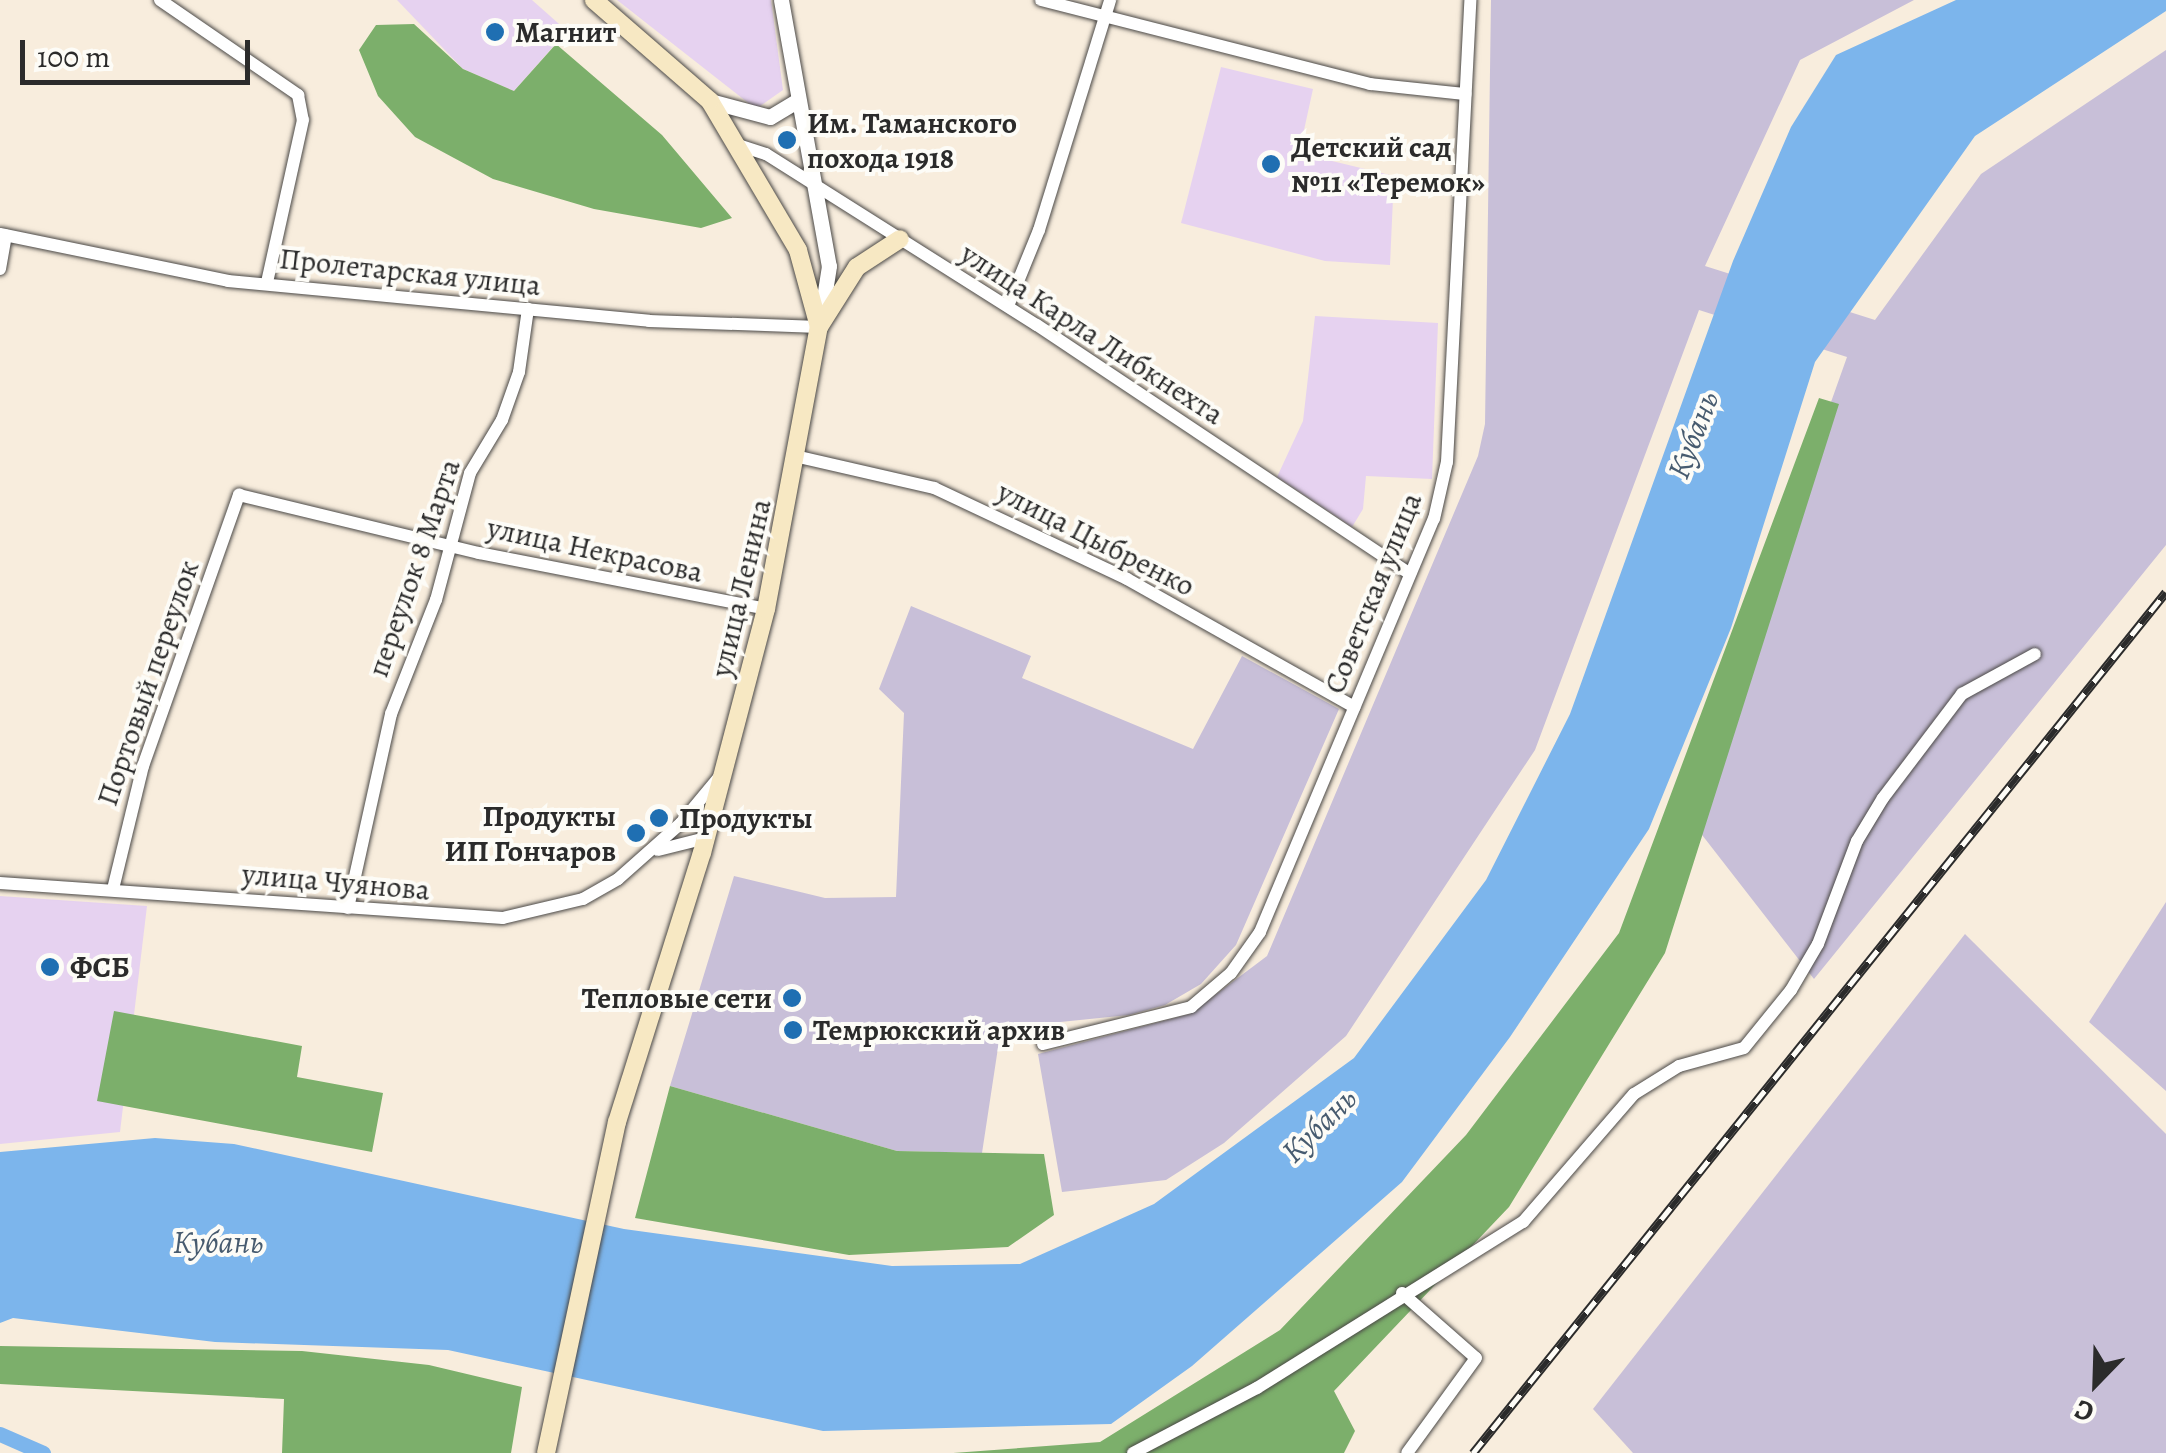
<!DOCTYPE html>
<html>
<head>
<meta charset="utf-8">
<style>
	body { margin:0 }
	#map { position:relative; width:2166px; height:1453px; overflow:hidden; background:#f8eddd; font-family:Alegreya,serif }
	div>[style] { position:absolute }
	.built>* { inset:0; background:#e6d2f0 }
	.industrial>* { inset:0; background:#c8bfd8 }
	.forest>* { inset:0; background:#7caf6b }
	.water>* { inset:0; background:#7cb5ec }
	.canal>* { height:15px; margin:-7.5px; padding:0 7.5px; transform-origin:7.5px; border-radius:7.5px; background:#7cb5ec }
	.roads { filter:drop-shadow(0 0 2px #4a4846) drop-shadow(0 0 2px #4a4846) }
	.minor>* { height:12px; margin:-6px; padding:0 6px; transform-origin:6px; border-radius:6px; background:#fff }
	.tertiary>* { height:15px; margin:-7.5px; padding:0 7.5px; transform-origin:7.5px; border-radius:7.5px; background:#fff }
	.secondary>* { height:18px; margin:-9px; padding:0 9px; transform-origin:9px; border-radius:9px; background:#f7e8c3 }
	.rail>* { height:9px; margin-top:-4.5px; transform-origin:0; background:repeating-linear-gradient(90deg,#fdfcf7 0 15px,#2b2b2b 0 30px); box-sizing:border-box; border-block:2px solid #2b2b2b }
	.dots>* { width:28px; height:28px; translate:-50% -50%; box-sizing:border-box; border:5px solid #fdfcf7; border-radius:50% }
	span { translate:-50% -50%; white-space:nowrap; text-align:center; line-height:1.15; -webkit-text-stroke:8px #fdfcf7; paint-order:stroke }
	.poi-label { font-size:30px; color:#2b2b2b; font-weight:700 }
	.left { translate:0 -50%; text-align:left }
	.right { translate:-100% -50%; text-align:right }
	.street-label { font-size:30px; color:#2b2b2b }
	.water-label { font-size:32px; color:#475b6f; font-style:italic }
	.north { position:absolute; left:2046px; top:1333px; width:100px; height:100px; -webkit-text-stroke:8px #fdfcf7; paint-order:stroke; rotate:203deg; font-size:28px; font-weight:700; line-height:40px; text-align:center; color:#2b2b2b }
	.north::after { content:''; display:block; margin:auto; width:35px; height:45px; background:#2b2b2b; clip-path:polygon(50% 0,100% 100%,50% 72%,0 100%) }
	.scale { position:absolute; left:20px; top:40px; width:230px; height:45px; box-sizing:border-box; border:5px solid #2b2b2b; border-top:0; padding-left:12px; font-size:30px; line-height:35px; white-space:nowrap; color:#2b2b2b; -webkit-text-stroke:8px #fdfcf7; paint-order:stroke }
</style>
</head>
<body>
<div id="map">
	<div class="built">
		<i style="clip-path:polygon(397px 0,532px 0,567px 31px,514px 91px,463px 69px)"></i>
		<i style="clip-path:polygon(617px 0,771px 0,783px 90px,756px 109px)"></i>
		<i style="clip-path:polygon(1221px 67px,1313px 89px,1299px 153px,1394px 176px,1390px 265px,1325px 261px,1181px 223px)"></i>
		<i style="clip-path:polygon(1315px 316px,1438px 323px,1432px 479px,1366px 476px,1363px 509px,1352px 527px,1277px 477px,1303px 421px)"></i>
		<i style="clip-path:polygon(0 896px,147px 906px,120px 1132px,0 1144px)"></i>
	</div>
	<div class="industrial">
		<i style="clip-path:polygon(1491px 0,1914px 0,1800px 60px,1705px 266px,1875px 320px,1981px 174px,2166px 50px,2166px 545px,1814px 979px,1685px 813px,1847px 357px,1699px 310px,1535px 750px,1346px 1036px,1224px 1143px,1166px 1180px,1062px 1192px,1038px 1054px,1190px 1014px,1267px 956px,1478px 456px,1485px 424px)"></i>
		<i style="clip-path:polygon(911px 606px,1031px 656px,1022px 678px,1193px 749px,1242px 656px,1339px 709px,1236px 945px,1201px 984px,1165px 1005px,1129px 1015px,1001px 1028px,982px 1153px,897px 1151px,670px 1086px,734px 876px,825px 898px,896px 897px,904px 713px,879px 689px)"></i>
		<i style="clip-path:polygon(2166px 902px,2166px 1091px,2089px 1022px)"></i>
		<i style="clip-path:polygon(1965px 934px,2166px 1134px,2166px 1453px,1633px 1453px,1593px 1409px)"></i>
	</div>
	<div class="forest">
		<i style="clip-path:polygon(414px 24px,463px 69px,514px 91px,556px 44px,662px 135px,732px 218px,701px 228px,594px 209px,493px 179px,415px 137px,378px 96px,359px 50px,376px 25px)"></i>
		<i style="clip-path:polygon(1819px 398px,1839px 404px,1665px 953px,1509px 1207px,1334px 1391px,1355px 1431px,1344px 1453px,953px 1453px,1100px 1442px,1280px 1330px,1466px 1135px,1619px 933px)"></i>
		<i style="clip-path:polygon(114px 1011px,302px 1046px,297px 1077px,383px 1093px,372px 1152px,97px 1101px)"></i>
		<i style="clip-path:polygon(670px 1086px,897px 1151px,1044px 1154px,1054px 1215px,1008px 1247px,849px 1255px,635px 1218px)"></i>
		<i style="clip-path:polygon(0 1346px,302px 1351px,429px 1365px,522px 1387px,511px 1453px,282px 1453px,284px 1399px,0 1384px)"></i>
	</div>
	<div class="water">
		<i style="clip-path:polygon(1956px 0,2166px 0,2166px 11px,1975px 136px,1815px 362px,1731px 628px,1649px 829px,1510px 1037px,1402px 1182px,1192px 1366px,1111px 1424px,823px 1431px,448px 1350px,215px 1342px,13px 1318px,0 1323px,0 1152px,155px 1138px,234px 1144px,624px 1229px,892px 1266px,1020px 1264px,1154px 1204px,1354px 1058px,1486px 880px,1570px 714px,1733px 261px,1791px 127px,1836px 55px)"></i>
	</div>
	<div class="canal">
		<i style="left:0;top:1434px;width:47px;rotate:23.8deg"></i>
	</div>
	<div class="roads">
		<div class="minor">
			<i style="left:160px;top:0;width:168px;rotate:34.5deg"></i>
			<i style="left:298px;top:95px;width:25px;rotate:79deg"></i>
			<i style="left:303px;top:120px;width:167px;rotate:102.5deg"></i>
			<i style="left:1041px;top:0;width:340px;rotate:14.3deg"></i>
			<i style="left:1370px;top:84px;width:96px;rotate:6deg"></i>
			<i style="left:741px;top:146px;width:26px;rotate:18deg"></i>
			<i style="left:766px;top:154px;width:320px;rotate:32.3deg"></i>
			<i style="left:1037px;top:325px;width:448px;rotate:33.7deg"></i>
			<i style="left:0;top:234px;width:233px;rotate:11.6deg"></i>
			<i style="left:228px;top:281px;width:423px;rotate:5.4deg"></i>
			<i style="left:649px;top:321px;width:170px;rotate:2deg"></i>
			<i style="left:0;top:269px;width:34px;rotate:-80deg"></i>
			<i style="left:1008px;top:306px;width:82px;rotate:-67.8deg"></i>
			<i style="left:1039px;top:230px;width:241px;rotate:-72.8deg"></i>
			<i style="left:799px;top:457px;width:139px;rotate:12.9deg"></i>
			<i style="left:934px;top:488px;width:213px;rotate:25.2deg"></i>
			<i style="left:1127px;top:579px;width:261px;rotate:29.4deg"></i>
			<i style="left:658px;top:850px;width:49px;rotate:-14deg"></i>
			<i style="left:0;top:883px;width:504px;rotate:3.98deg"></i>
			<i style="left:503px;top:918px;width:82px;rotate:-13.4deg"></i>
			<i style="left:583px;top:899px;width:40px;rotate:-29.7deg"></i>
			<i style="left:618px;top:879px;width:84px;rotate:-41.6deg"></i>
			<i style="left:681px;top:823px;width:61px;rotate:-50.3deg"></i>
			<i style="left:113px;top:889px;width:127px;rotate:-76.3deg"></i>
			<i style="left:143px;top:766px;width:288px;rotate:-70.5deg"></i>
			<i style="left:239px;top:495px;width:247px;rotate:13.6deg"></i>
			<i style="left:479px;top:553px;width:292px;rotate:11deg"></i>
			<i style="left:348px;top:908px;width:199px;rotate:-77.5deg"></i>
			<i style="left:391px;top:714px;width:123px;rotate:-68.5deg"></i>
			<i style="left:436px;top:600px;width:131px;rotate:-75deg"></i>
			<i style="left:470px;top:473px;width:62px;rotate:-58.9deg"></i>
			<i style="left:502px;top:420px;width:51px;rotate:-70.5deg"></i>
			<i style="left:519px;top:372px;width:64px;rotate:-81.9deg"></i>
			<i style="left:1043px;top:1044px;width:153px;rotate:-14deg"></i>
			<i style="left:1191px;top:1007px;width:52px;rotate:-40.4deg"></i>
			<i style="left:1231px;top:973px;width:50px;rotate:-54.7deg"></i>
			<i style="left:1260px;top:932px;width:448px;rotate:-67.2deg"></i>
			<i style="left:1434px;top:519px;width:58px;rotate:-77.2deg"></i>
			<i style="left:1447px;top:462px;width:463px;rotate:-87.1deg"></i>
			<i style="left:1402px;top:1293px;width:98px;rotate:41.3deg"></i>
			<i style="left:1476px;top:1358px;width:117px;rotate:126deg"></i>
			<i style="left:1133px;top:1453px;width:140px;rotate:-27.7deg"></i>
			<i style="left:1257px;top:1388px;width:314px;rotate:-32deg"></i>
			<i style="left:1523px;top:1222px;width:169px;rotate:-49.1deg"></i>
			<i style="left:1634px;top:1094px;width:53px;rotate:-31.9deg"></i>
			<i style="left:1679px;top:1066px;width:67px;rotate:-15.5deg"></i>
			<i style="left:1744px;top:1048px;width:75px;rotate:-51deg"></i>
			<i style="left:1791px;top:990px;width:53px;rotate:-59.6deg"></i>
			<i style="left:1818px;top:944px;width:110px;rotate:-69.3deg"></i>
			<i style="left:1857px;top:841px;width:50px;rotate:-58.8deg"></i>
			<i style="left:1883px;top:798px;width:131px;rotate:-52.8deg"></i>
			<i style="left:1962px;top:694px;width:83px;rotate:-28.7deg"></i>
		</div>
		<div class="tertiary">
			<i style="left:781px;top:0;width:270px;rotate:79.8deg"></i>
			<i style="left:829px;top:266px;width:58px;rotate:99deg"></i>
			<i style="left:710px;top:101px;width:62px;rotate:14.9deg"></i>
			<i style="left:770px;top:117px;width:33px;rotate:-31deg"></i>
		</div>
		<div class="secondary">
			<i style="left:819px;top:327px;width:71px;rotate:-57.7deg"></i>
			<i style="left:857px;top:267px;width:51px;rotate:-33.1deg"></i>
			<i style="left:546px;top:1453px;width:339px;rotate:-77.9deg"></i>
			<i style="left:617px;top:1122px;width:282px;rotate:-72.5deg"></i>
			<i style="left:702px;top:853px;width:252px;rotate:-75.3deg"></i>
			<i style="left:766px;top:609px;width:287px;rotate:-79.4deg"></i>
			<i style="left:819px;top:327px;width:80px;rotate:-105.3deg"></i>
			<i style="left:798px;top:250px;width:173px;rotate:-120.6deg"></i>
			<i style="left:710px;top:101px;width:154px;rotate:-139deg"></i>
		</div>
	</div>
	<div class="rail">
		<i style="left:1473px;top:1453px;width:1105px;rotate:-51.17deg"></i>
	</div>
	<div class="dots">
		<i style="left:495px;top:32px;background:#1f6fb2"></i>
		<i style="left:787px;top:140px;background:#1f6fb2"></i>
		<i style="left:1271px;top:164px;background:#1f6fb2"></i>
		<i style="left:659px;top:818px;background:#1f6fb2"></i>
		<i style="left:636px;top:833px;background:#1f6fb2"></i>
		<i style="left:50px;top:967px;background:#1f6fb2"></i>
		<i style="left:792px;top:998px;background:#1f6fb2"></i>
		<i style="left:793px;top:1030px;background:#1f6fb2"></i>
	</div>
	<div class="poi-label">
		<span class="left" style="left:515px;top:32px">Магнит</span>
		<span class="left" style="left:807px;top:140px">Им. Таманского<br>похода 1918</span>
		<span class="left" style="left:1291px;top:164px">Детский сад<br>№11 «Теремок»</span>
		<span class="right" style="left:616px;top:833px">Продукты<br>ИП Гончаров</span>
		<span class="left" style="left:679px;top:818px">Продукты</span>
		<span class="left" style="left:70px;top:967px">ФСБ</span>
		<span class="right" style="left:772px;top:998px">Тепловые сети</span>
		<span class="left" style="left:813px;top:1030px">Темрюкский архив</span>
	</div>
	<div class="street-label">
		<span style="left:410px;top:272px;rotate:6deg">Пролетарская улица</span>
		<span style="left:1092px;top:334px;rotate:33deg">улица Карла Либкнехта</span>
		<span style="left:1096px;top:539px;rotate:27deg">улица Цыбренко</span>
		<span style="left:595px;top:550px;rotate:12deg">улица Некрасова</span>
		<span style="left:414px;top:568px;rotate:-71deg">переулок 8 Марта</span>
		<span style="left:741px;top:588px;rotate:-77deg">улица Ленина</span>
		<span style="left:1373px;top:593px;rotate:-68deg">Советская улица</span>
		<span style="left:148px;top:683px;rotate:-71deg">Портовый переулок</span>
		<span style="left:336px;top:882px;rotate:5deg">улица Чуянова</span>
	</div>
	<div class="water-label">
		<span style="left:1693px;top:435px;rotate:-69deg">Кубань</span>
		<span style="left:1319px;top:1125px;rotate:-45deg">Кубань</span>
		<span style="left:218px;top:1242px">Кубань</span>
	</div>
	<div class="north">С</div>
	<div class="scale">100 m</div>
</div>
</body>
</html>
